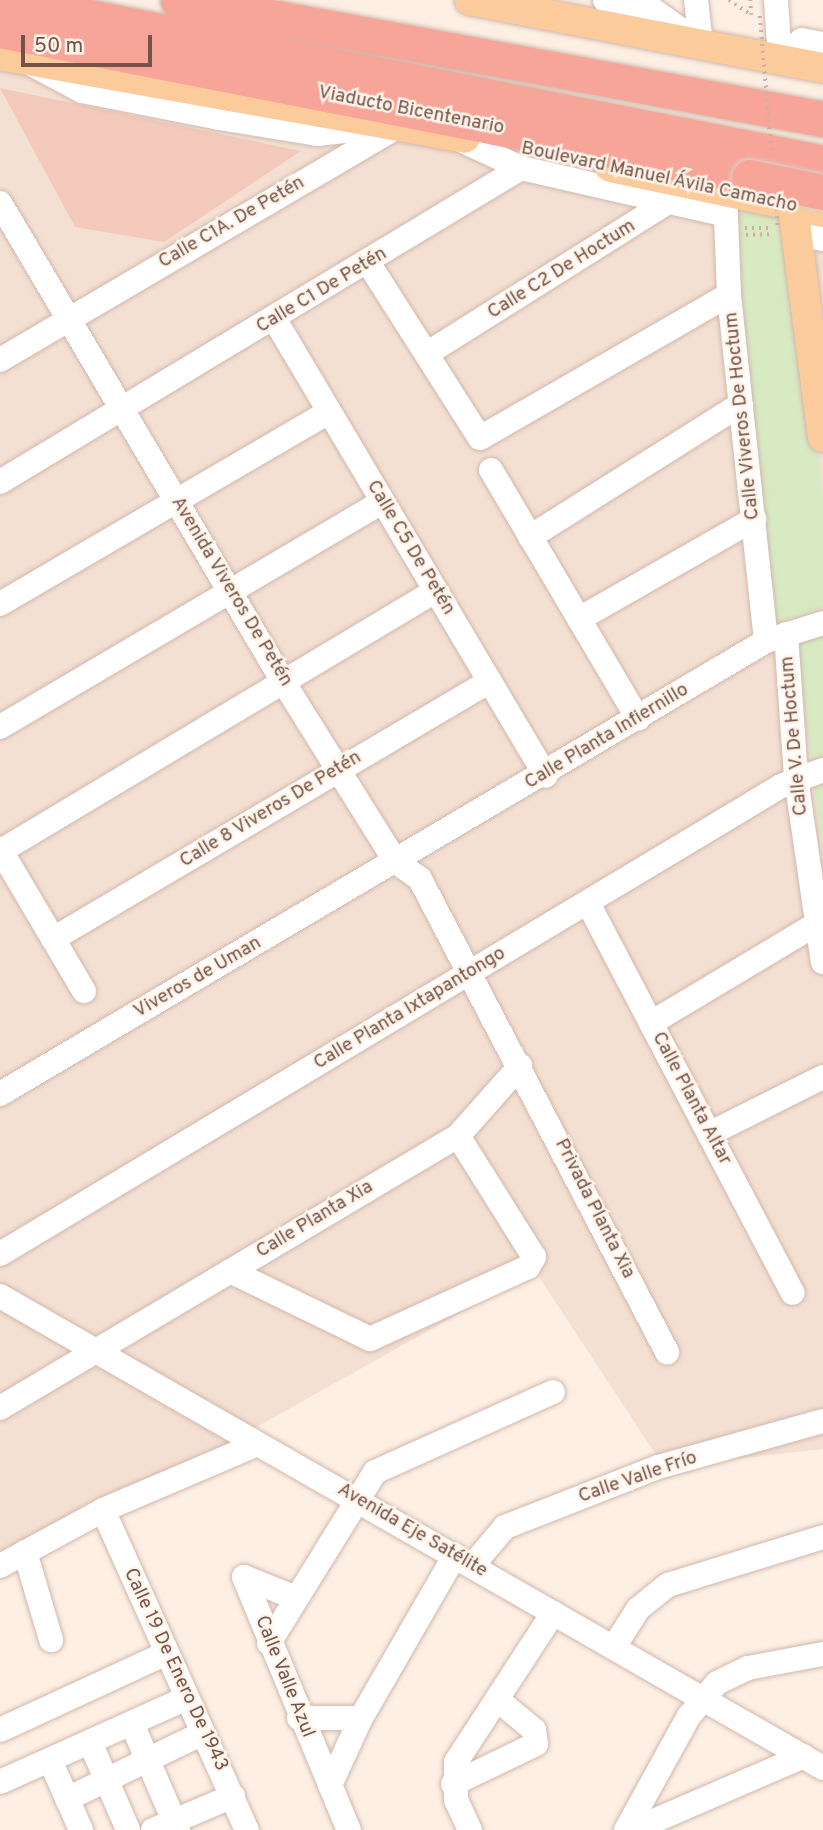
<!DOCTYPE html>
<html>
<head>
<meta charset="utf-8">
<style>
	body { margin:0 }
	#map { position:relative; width:823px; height:1830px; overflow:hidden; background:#fdefe3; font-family:Overpass,sans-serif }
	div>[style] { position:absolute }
	.residential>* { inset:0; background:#f4e0d2 }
	.green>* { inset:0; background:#d8eac2 }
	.building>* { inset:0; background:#f2c9bb }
	.path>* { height:3.5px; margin-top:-1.75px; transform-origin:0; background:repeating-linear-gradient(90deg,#d7ac9e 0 2px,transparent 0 7px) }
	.roads { filter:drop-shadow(0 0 2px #d0b8ad) drop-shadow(0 0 2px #d0b8ad) }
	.minor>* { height:24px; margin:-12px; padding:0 12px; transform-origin:12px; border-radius:12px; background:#fff }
	.major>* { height:30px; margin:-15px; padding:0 15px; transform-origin:15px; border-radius:15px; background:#fccb9b }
	.highway>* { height:35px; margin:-17.5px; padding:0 17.5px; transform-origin:17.5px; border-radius:17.5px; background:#f8a599 }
	.path-bridge>* { height:3.5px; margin-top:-1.75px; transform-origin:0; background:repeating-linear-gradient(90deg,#d7ac9e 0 2px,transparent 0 7px) }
	.bridges { filter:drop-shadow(0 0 2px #d8cfcc) drop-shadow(0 0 2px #d8cfcc) }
	.highway-bridge>* { height:35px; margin:-17.5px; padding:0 17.5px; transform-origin:17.5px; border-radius:17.5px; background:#f8a599 }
	span { translate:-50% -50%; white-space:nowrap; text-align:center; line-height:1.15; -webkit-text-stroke:5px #fff4ea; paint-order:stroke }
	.street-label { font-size:19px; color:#755349 }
	.scale { position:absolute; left:21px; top:35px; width:131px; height:32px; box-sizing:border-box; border:4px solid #755349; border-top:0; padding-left:9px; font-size:21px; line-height:24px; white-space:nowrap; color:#755349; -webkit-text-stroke:5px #fff4ea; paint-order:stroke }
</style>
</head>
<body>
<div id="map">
	<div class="residential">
		<i style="clip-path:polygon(0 64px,823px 213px,823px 1449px,664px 1467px,535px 1271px,0 1571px)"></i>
	</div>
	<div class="green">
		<i style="clip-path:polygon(712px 189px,793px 207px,823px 493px,823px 608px,767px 625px)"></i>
		<i style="clip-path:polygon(823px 631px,823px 854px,796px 639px)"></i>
	</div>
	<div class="building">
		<i style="clip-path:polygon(0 88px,301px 151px,164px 242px,75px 227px)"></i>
	</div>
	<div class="path">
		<i style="left:729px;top:0;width:27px;rotate:34deg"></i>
		<i style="left:751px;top:15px;width:15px;rotate:-94deg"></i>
		<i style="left:745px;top:228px;width:28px"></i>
		<i style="left:746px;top:235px;width:28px;rotate:-2deg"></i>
	</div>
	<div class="roads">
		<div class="minor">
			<i style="left:605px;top:0;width:49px;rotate:11.8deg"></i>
			<i style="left:653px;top:10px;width:59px;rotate:35.3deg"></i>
			<i style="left:696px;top:0;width:44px;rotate:83.5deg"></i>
			<i style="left:776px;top:0;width:61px;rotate:86.2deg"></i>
			<i style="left:780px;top:61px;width:30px;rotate:-44deg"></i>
			<i style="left:802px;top:40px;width:21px;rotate:11deg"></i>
			<i style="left:31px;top:64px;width:58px;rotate:27.9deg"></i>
			<i style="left:82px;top:91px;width:140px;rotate:11.1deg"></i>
			<i style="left:219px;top:118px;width:100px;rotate:9.2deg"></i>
			<i style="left:318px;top:134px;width:61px;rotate:-6.5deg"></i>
			<i style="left:450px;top:135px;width:78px;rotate:24.9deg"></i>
			<i style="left:521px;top:168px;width:210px;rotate:12.9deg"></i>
			<i style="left:725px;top:191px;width:104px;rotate:87.8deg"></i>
			<i style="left:729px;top:295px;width:348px;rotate:83.9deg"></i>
			<i style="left:0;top:203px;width:558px;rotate:59.39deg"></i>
			<i style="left:284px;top:683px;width:211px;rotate:58deg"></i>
			<i style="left:396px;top:862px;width:29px;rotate:35deg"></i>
			<i style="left:420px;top:879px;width:534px;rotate:62.43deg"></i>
			<i style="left:797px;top:234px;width:26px;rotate:11deg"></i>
			<i style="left:369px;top:264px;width:206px;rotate:57.5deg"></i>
			<i style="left:480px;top:438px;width:287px;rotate:-29.9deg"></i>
			<i style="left:275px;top:320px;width:530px;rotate:59.28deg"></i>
			<i style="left:428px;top:353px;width:315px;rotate:-32.2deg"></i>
			<i style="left:0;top:360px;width:460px;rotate:-30.4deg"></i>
			<i style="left:491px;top:470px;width:289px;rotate:59.4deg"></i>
			<i style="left:0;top:482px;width:608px;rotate:-31.08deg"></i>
			<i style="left:530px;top:537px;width:249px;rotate:-32.2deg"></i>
			<i style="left:0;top:604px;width:381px;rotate:-30.3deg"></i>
			<i style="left:579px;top:619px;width:202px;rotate:-29.7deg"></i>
			<i style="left:786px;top:634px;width:144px;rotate:86deg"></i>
			<i style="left:796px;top:778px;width:186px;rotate:81.7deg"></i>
			<i style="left:0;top:727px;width:443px;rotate:-30.5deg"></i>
			<i style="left:0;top:849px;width:165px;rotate:59.4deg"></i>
			<i style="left:1px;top:851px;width:506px;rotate:-30.92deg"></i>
			<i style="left:589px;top:905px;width:438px;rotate:62.3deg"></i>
			<i style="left:53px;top:939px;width:507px;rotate:-30.56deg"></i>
			<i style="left:651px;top:1023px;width:200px;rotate:-30.9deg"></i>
			<i style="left:0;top:1094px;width:890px;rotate:-30.6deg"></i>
			<i style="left:766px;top:641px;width:60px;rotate:-17.5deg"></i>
			<i style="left:709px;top:1134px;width:127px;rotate:-26.6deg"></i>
			<i style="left:0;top:1254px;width:910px;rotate:-30.93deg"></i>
			<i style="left:781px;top:786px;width:45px;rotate:-20.9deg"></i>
			<i style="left:230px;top:1271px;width:156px;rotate:25.9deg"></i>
			<i style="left:370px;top:1339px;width:174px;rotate:-24.5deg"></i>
			<i style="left:528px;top:1267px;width:12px;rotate:-59deg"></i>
			<i style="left:534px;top:1257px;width:143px;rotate:-122.1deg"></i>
			<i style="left:0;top:1296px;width:949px;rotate:29.83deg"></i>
			<i style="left:0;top:1408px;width:533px;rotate:-30.71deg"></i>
			<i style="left:458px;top:1136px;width:94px;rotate:-48.5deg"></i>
			<i style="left:103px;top:1510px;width:351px;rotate:65.8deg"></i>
			<i style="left:25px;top:1552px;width:92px;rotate:73.5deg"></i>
			<i style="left:0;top:1566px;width:117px;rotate:-28.5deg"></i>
			<i style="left:103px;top:1510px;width:163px;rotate:-23.1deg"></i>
			<i style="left:472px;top:1566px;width:51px;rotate:-49.8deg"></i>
			<i style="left:505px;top:1527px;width:164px;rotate:-21.4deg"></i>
			<i style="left:658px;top:1467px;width:171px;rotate:-15.6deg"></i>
			<i style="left:296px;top:1598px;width:56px;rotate:-158deg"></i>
			<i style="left:244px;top:1577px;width:274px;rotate:67.5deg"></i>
			<i style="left:269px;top:1643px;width:201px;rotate:-58.2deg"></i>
			<i style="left:375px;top:1472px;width:195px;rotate:-24.2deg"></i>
			<i style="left:614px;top:1647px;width:45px;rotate:-57.7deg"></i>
			<i style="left:638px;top:1609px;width:38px;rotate:-39deg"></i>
			<i style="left:668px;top:1585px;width:162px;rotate:-17.2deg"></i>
			<i style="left:299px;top:1718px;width:62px"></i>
			<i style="left:132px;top:1724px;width:116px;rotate:66.5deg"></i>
			<i style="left:0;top:1730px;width:184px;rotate:-24.8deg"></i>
			<i style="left:90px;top:1742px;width:96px;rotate:66.6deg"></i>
			<i style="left:50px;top:1760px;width:77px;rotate:66.1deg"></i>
			<i style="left:0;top:1782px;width:205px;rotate:-24.2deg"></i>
			<i style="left:453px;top:1784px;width:92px;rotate:-25.7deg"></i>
			<i style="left:536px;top:1744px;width:14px;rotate:-98deg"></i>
			<i style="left:534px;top:1730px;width:47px;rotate:-140.2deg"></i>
			<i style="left:330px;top:1785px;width:74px;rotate:-65.2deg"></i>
			<i style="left:361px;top:1718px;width:188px;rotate:-60deg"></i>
			<i style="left:67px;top:1799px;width:151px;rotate:-25.9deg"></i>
			<i style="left:153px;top:1830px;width:87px;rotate:-23deg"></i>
			<i style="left:470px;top:1830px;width:33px;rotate:-115deg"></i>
			<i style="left:456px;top:1800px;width:38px;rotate:-90deg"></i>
			<i style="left:456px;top:1762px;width:178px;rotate:-56.9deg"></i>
			<i style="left:626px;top:1830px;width:130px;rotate:-61.1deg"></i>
			<i style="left:689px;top:1716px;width:43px;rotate:-49.7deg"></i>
			<i style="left:717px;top:1683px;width:34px;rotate:-26deg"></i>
			<i style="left:748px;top:1668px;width:76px;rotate:-10.6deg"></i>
			<i style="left:633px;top:1830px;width:186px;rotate:-23.4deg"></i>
		</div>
		<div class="major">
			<i style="left:470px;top:0;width:359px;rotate:10.9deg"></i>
			<i style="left:0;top:55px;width:472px;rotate:10.1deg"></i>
			<i style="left:610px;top:167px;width:218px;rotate:11.9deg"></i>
			<i style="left:793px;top:207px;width:232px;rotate:82.6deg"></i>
		</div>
		<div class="highway">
			<i style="left:3px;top:0;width:836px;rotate:11.24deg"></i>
			<i style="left:178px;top:0;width:656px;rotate:10.45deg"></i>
			<i style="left:0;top:30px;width:763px;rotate:11.1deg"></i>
		</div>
	</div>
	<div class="path-bridge">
		<i style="left:760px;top:16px;width:141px;rotate:85.1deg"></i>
		<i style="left:777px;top:209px;width:19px;rotate:87deg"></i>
	</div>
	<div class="bridges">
		<div class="highway-bridge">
			<i style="left:749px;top:177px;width:76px;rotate:11.5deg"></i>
		</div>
	</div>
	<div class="street-label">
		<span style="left:411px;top:111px;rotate:11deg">Viaducto Bicentenario</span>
		<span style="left:659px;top:178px;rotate:12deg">Boulevard Manuel Ávila Camacho</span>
		<span style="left:232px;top:223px;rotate:-30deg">Calle C1A. De Petén</span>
		<span style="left:562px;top:270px;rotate:-32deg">Calle C2 De Hoctum</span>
		<span style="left:322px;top:291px;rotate:-31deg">Calle C1 De Petén</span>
		<span style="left:743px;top:416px;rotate:-96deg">Calle Viveros De Hoctum</span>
		<span style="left:410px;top:548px;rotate:59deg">Calle C5 De Petén</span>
		<span style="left:231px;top:592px;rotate:59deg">Avenida Viveros De Petén</span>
		<span style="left:795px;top:736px;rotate:-95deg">Calle V. De Hoctum</span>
		<span style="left:607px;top:737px;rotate:-31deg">Calle Planta Infiernillo</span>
		<span style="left:271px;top:810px;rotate:-31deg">Calle 8 Viveros De Petén</span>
		<span style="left:198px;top:978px;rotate:-30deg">Viveros de Uman</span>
		<span style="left:410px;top:1009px;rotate:-31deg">Calle Planta Ixtapantongo</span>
		<span style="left:691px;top:1099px;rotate:62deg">Calle Planta Altar</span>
		<span style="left:594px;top:1209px;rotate:63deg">Privada Planta Xia</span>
		<span style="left:315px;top:1220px;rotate:-31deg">Calle Planta Xia</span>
		<span style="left:638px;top:1478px;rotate:-19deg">Calle Valle Frío</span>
		<span style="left:412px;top:1531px;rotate:30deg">Avenida Eje Satélite</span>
		<span style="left:175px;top:1670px;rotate:65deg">Calle 19 De Enero De 1943</span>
		<span style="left:284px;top:1677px;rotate:68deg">Calle Valle Azul</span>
	</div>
	<div class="scale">50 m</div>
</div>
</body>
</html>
